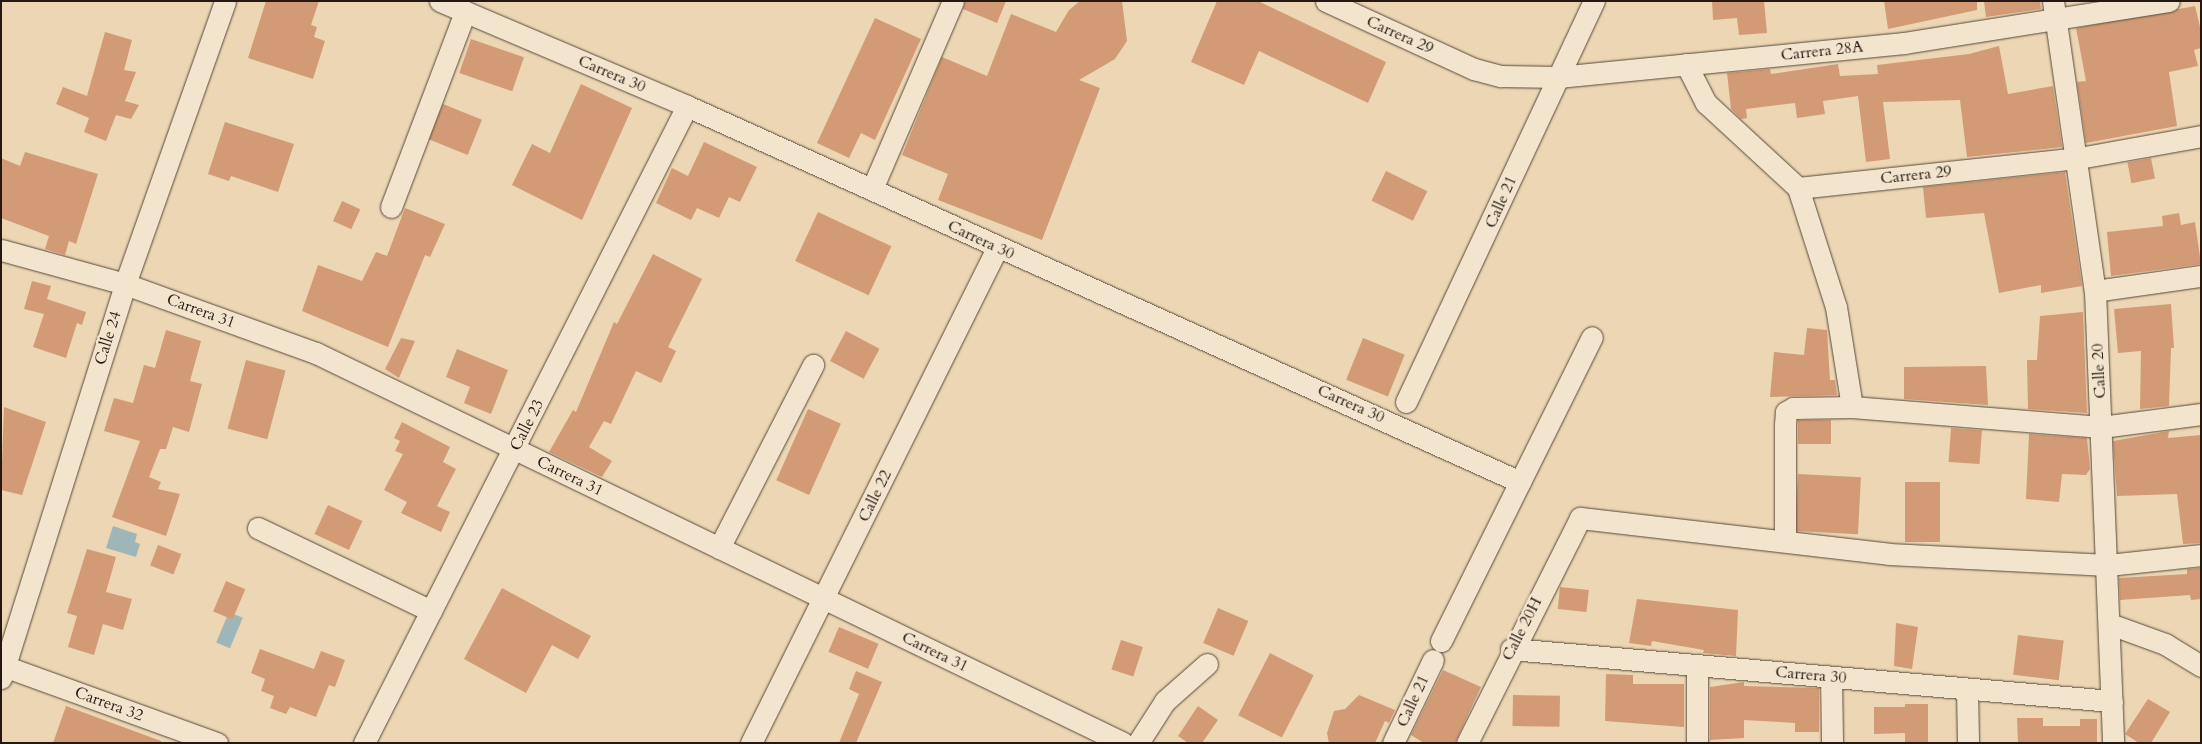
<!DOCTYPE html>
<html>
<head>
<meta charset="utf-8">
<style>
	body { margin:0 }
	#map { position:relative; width:2202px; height:744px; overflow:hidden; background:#ecd6b3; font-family:Cardo,serif }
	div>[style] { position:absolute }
	.water>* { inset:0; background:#9fb6b9; transform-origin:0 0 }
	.building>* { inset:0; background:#d29b75; transform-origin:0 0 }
	.roads { filter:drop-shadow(0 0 1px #57483b) drop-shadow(0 0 1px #57483b) }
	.minor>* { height:21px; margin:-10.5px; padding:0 10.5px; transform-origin:10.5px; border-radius:10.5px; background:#f3e4ce }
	span { translate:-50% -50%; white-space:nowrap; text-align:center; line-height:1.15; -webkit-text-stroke:5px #f3e4ce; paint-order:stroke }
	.street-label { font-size:16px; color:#251813 }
	.frame { position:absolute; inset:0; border:2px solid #251813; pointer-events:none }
</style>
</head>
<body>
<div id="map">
	<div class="water">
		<i style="clip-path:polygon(113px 526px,137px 534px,135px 542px,140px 544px,136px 557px,106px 548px)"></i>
		<i style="left:229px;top:612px;width:15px;height:33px;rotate:23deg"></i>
	</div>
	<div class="building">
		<i style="clip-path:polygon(266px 1px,319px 1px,311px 25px,317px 27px,314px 37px,325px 41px,313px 79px,248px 58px)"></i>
		<i style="clip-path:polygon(965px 1px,1006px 1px,997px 23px,963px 9px)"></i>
		<i style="clip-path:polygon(1080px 1px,1122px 1px,1127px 41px,1115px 59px,1079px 80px,1100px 88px,1042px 240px,938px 200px,948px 174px,902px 155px,942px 57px,987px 76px,1011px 14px,1056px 32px,1069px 10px)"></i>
		<i style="clip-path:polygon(1217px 1px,1258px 1px,1386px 62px,1368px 103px,1259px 51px,1244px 85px,1191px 62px)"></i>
		<i style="clip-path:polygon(1712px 1px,1764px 1px,1767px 33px,1739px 35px,1737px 18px,1713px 20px)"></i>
		<i style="clip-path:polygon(1884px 1px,1977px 1px,1977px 10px,1888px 29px)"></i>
		<i style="clip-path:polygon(1984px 1px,2040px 1px,2041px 9px,1986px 17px)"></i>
		<i style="clip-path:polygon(2195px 6px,2201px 31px,2201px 48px,2194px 50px,2198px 66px,2169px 72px,2177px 126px,2086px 143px,2077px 82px,2086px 81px,2076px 28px)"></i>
		<i style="clip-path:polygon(875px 18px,921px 39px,875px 140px,861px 133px,849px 158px,817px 143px)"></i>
		<i style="clip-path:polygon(105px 32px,132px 40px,124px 70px,136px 72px,125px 101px,139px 105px,131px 119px,116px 115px,106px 141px,84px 132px,89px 118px,56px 104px,63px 87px,87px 96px)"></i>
		<i style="left:471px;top:39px;width:56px;height:36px;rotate:19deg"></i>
		<i style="clip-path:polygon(1999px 46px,2008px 94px,2053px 86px,2062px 147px,1967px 157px,1960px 100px,1883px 102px,1890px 159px,1866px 162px,1858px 96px,1823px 101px,1825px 114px,1797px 118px,1795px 103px,1746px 109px,1747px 118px,1741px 119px,1731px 109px,1727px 73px,1770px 69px,1771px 74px,1838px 64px,1840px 76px,1878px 74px,1877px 65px,1969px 54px)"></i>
		<i style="clip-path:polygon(581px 84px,632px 108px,582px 220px,512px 185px,532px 144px,550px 153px)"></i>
		<i style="left:443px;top:104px;width:42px;height:38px;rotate:22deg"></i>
		<i style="clip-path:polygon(225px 122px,294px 144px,278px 192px,231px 176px,229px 181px,208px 174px)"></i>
		<i style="clip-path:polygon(704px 142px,757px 167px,740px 202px,729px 197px,719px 218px,697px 208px,691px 220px,656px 203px,672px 168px,688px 176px)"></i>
		<i style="clip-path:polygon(25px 152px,98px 174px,76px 244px,69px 241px,65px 255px,45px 249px,49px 236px,1px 218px,1px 158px,20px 166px)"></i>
		<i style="left:2151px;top:158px;width:21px;height:24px;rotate:79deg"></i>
		<i style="left:1386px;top:171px;width:46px;height:33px;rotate:26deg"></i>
		<i style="clip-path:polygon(2065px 172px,2082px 286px,2041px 293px,2041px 285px,1999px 293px,1984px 213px,1926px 218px,1923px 187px)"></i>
		<i style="left:342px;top:201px;width:20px;height:22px;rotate:24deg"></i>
		<i style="clip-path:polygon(405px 208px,445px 224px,430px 257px,425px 255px,388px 347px,302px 311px,318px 265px,362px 281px,376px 252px,387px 256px)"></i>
		<i style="left:818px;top:212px;width:81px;height:54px;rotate:25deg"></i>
		<i style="clip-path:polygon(2179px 213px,2181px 225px,2195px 222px,2201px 264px,2111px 276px,2107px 232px,2163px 226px,2162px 216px)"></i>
		<i style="clip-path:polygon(653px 254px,702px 279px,668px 347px,676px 351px,661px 383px,636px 371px,611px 424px,604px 421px,589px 447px,612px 461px,602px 477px,549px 452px,573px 410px,576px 412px,614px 322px,617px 324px)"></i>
		<i style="clip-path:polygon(32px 281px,51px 286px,47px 299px,86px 312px,82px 325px,77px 323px,66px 358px,33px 347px,44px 314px,24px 309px)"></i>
		<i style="clip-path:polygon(2171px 304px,2174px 348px,2171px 348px,2169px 406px,2140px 409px,2141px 351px,2118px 353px,2114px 309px)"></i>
		<i style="clip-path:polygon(2083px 312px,2087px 413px,2028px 409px,2027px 360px,2037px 360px,2040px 316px)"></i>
		<i style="clip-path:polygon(1807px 328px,1827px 330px,1830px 380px,1835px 380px,1837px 395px,1770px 397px,1774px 352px,1804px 355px)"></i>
		<i style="clip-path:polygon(166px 330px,201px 341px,190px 381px,202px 384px,189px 432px,173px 427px,166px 449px,160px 449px,149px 477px,161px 482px,158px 489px,180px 494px,166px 536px,112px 517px,140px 441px,104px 431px,114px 398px,133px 403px,144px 365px,155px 368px)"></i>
		<i style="left:846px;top:331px;width:38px;height:34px;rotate:28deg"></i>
		<i style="clip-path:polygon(401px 338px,415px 341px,399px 378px,385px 369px)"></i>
		<i style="left:1363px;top:338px;width:45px;height:45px;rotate:22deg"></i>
		<i style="clip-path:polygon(457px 349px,508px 370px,491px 414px,464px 403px,470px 387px,446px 377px)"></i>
		<i style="left:246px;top:360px;width:41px;height:71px;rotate:15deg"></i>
		<i style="clip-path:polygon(1986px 366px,1988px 405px,1904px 399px,1904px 367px)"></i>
		<i style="clip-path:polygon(4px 407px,46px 422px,22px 495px,1px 490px)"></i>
		<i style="left:808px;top:409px;width:36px;height:78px;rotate:24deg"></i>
		<i style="left:1798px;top:420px;width:33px;height:24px"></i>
		<i style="clip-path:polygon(402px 422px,450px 447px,443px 462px,456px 469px,437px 506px,450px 512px,441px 532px,401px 513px,407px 502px,384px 490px,403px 454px,395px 451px,400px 441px,394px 438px)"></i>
		<i style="left:1951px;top:428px;width:31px;height:34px;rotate:4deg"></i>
		<i style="clip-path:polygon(2169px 431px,2168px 438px,2201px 435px,2201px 543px,2183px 544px,2177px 494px,2117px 496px,2113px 441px)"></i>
		<i style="clip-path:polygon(2029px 434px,2087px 438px,2090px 469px,2086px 475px,2062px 474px,2059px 502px,2026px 499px)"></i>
		<i style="left:1798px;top:474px;width:63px;height:57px;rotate:3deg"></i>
		<i style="left:1905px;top:482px;width:35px;height:60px"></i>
		<i style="left:328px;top:505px;width:38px;height:32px;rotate:25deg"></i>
		<i style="left:158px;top:545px;width:25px;height:22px;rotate:21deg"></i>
		<i style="clip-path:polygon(87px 549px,116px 557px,106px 592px,132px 599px,123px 630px,103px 624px,94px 655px,68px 647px,77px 616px,67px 613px)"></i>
		<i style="clip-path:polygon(2201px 568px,2201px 599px,2191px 600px,2190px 595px,2120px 600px,2119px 578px,2187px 574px,2187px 569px)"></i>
		<i style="left:226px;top:581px;width:21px;height:33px;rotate:23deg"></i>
		<i style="left:1560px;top:587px;width:29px;height:22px;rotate:6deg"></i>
		<i style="clip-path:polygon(502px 588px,591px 636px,578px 659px,552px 645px,526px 693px,464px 659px)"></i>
		<i style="clip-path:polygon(1637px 599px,1738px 610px,1736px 656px,1703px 653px,1704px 650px,1652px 641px,1651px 646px,1629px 643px)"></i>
		<i style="left:1218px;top:608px;width:33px;height:38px;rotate:23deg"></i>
		<i style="clip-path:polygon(1896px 623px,1918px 627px,1912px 669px,1894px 666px)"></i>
		<i style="left:839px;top:627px;width:43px;height:27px;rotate:23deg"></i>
		<i style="left:2018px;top:635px;width:46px;height:40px;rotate:7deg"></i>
		<i style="left:1121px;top:640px;width:23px;height:31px;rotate:18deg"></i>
		<i style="clip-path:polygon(260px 649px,314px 669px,321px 651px,345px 660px,335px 687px,329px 685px,316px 717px,290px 707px,286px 714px,270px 708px,274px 696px,261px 691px,265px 679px,251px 673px)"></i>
		<i style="left:1270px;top:653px;width:49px;height:70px;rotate:27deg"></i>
		<i style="clip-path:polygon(1443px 670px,1481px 687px,1455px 743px,1424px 743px,1411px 735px)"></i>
		<i style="clip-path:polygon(856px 671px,882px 682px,856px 743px,839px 743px,859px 694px,849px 689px)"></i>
		<i style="clip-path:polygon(1606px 674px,1633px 675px,1633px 684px,1684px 684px,1684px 727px,1605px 721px)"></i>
		<i style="clip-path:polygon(1744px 682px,1744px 686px,1819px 688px,1819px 732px,1795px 732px,1795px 723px,1744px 720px,1744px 738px,1710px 740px,1710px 687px)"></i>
		<i style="clip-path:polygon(1359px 695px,1395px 710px,1389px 723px,1385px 721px,1375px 743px,1329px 743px,1327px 733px,1334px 711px,1345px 709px)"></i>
		<i style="left:1513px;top:695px;width:47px;height:31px;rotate:1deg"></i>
		<i style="clip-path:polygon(2148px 699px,2170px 712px,2151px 743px,2139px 743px,2125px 734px)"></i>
		<i style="clip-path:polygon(1905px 704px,1928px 704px,1928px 743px,1905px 743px,1905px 733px,1874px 734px,1874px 707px,1905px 707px)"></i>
		<i style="clip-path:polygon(66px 706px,161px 741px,161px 743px,53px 743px)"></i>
		<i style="clip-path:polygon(1198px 706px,1218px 720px,1202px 743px,1188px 743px,1178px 736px)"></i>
		<i style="clip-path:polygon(2017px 718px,2043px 718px,2043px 726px,2080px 726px,2080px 719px,2097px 719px,2097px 743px,2018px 743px)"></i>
	</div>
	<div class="roads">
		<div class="minor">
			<i style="left:440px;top:1px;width:268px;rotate:23deg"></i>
			<i style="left:687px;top:106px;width:914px;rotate:24.29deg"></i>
			<i style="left:1326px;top:1px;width:163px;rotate:24.7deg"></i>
			<i style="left:1474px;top:69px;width:28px;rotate:15deg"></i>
			<i style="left:1501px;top:76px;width:57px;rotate:1deg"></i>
			<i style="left:1558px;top:77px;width:348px;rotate:-5.6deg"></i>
			<i style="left:1904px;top:43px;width:268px;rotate:-9deg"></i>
			<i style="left:2053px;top:1px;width:293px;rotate:81.8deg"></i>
			<i style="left:2095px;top:291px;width:452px;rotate:87.7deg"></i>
			<i style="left:1686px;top:64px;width:44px;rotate:62.9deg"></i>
			<i style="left:1706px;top:103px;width:125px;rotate:42.7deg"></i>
			<i style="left:1798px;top:188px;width:125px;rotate:72.3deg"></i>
			<i style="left:1836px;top:307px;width:101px;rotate:80.9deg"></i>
			<i style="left:1798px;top:188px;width:283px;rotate:-6.1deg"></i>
			<i style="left:2079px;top:158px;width:124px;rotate:-10.2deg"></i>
			<i style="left:872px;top:189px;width:205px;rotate:-66.7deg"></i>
			<i style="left:391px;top:207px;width:209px;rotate:-69.2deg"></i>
			<i style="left:1px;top:250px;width:129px;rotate:15.3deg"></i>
			<i style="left:125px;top:284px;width:203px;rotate:19.9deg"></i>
			<i style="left:316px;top:353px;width:896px;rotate:25.79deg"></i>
			<i style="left:2095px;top:291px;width:107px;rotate:-8.1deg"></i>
			<i style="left:1406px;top:402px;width:443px;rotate:-64.9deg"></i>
			<i style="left:258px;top:528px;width:192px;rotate:25.6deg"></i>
			<i style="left:1785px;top:539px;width:114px;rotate:-90deg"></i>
			<i style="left:1785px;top:425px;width:13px;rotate:-86deg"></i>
			<i style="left:1786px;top:412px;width:8px;rotate:-30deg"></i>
			<i style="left:1793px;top:408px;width:59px;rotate:-1deg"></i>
			<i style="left:1852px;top:407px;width:250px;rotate:4.6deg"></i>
			<i style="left:2101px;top:427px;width:101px;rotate:-7.4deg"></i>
			<i style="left:719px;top:548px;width:206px;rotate:-62.8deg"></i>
			<i style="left:2110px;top:624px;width:59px;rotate:20deg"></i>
			<i style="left:2165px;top:644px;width:42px;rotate:31.4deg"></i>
			<i style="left:1441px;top:641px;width:339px;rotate:-63.6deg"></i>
			<i style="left:1511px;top:649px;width:603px;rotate:4.95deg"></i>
			<i style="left:1px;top:665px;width:230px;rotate:19.9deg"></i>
			<i style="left:1697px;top:665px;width:78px;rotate:90deg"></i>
			<i style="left:1831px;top:677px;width:66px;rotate:89.1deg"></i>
			<i style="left:1px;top:678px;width:413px;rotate:-72.5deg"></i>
			<i style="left:125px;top:284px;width:300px;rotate:-70.5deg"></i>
			<i style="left:1967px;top:689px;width:54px;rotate:88.9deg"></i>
			<i style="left:364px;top:743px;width:714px;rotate:-63.11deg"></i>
			<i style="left:751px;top:743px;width:553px;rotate:-63.57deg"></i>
			<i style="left:1138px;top:743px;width:50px;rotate:-57.3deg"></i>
			<i style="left:1165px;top:701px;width:56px;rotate:-41.4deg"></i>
			<i style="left:1393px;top:743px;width:92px;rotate:-64.3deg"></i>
			<i style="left:1467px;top:743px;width:252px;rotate:-63.3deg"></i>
			<i style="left:1580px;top:518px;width:311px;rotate:6.6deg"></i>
			<i style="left:1889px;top:554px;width:219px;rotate:2.9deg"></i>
			<i style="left:2108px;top:565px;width:94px;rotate:-6.1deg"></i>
		</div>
	</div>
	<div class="street-label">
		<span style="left:1400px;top:35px;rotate:24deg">Carrera 29</span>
		<span style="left:1822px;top:51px;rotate:-6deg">Carrera 28A</span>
		<span style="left:612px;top:74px;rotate:23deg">Carrera 30</span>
		<span style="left:1916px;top:175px;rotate:-6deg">Carrera 29</span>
		<span style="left:1501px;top:202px;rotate:-66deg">Calle 21</span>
		<span style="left:981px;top:240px;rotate:25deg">Carrera 30</span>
		<span style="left:201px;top:311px;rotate:20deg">Carrera 31</span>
		<span style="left:108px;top:338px;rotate:-73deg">Calle 24</span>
		<span style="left:2099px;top:371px;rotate:-93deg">Calle 20</span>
		<span style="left:1351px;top:404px;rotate:24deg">Carrera 30</span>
		<span style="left:527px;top:425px;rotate:-63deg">Calle 23</span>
		<span style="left:570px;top:476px;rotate:26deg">Carrera 31</span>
		<span style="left:875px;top:496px;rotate:-64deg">Calle 22</span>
		<span style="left:1522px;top:629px;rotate:-63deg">Calle 20H</span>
		<span style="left:935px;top:652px;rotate:26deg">Carrera 31</span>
		<span style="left:1811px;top:675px;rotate:5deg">Carrera 30</span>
		<span style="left:1413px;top:701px;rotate:-65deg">Calle 21</span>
		<span style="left:109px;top:704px;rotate:20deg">Carrera 32</span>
	</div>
	<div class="frame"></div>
</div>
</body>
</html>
